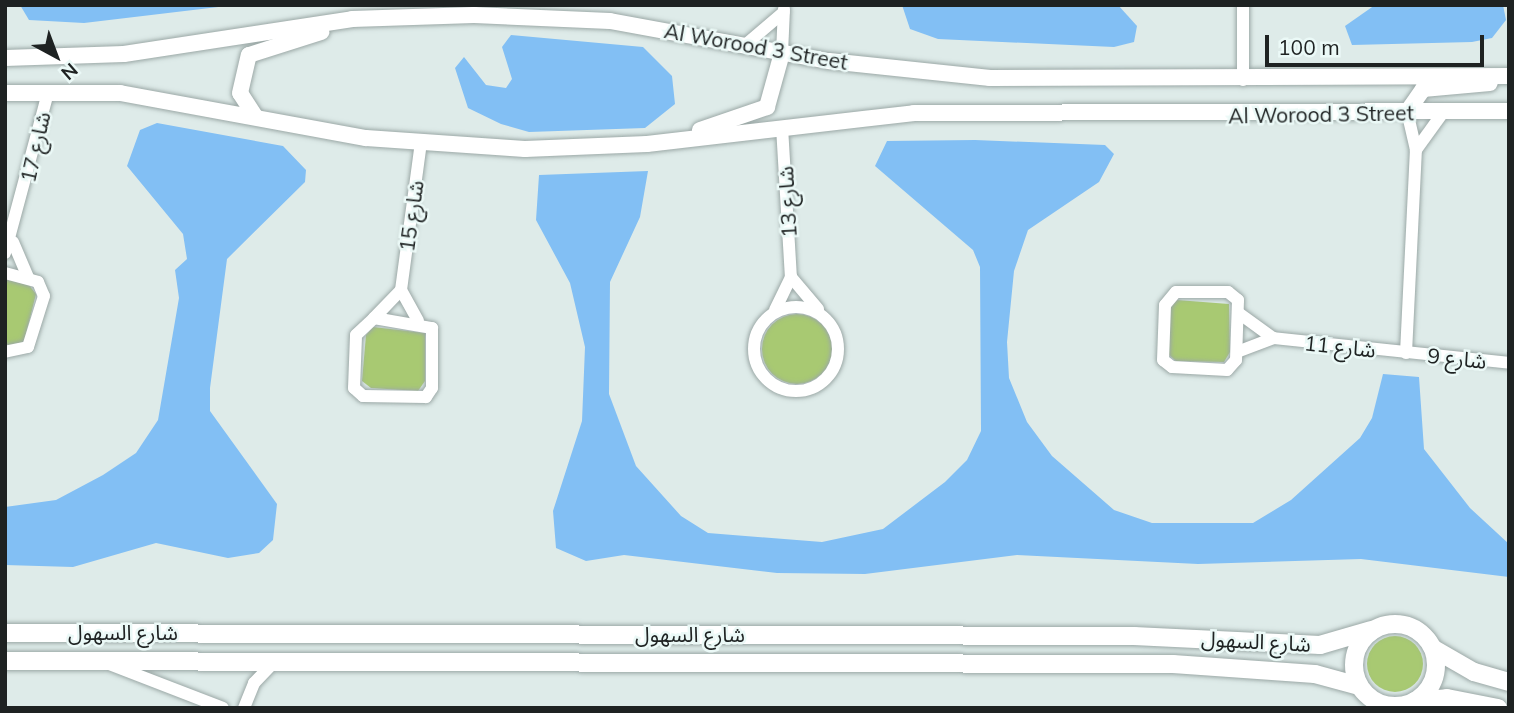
<!DOCTYPE html>
<html>
<head>
<meta charset="utf-8">
<style>
	body { margin:0 }
	#map { position:relative; width:1514px; height:713px; overflow:hidden; background:#deebe9; font-family:Mulish,"Noto Sans Arabic",sans-serif }
	div>[style] { position:absolute }
	.green>* { inset:0; background:#a8c972 }
	.round { border-radius:50% }
	.water>* { inset:0; background:#82bff4 }
	.roads { filter:drop-shadow(0 0 2px #9ba8a6) drop-shadow(0 0 2px #9ba8a6) }
	.minor>* { height:12px; margin:-6px; padding:0 6px; transform-origin:6px; border-radius:6px; background:#fff }
	.minor>.ring { margin:-6px; padding:0; box-sizing:content-box; background:none; border:12px solid #fff; border-radius:50% }
	.tertiary>* { height:16px; margin:-8px; padding:0 8px; transform-origin:8px; border-radius:8px; background:#fff }
	.secondary>* { height:18px; margin:-9px; padding:0 9px; transform-origin:9px; border-radius:9px; background:#fff }
	.secondary>.ring { margin:-9px; padding:0; box-sizing:content-box; background:none; border:18px solid #fff; border-radius:50% }
	span { translate:-50% -50%; white-space:nowrap; text-align:center; line-height:1.15; -webkit-text-stroke:5px #ebf9f7; paint-order:stroke }
	.street-label { font-size:21px; color:#1e2222 }
	.frame { position:absolute; inset:0; border:7px solid #1e2222; pointer-events:none }
	.north { position:absolute; left:21px; top:21px; width:70px; height:70px; -webkit-text-stroke:5px #ebf9f7; paint-order:stroke; rotate:139deg; font-size:19px; font-weight:700; line-height:28px; text-align:center; color:#1e2222 }
	.north::after { content:''; display:block; margin:auto; width:24px; height:32px; background:#1e2222; clip-path:polygon(50% 0,100% 100%,50% 72%,0 100%) }
	.scale { position:absolute; left:1265px; top:35px; width:219px; height:32px; box-sizing:border-box; border:4px solid #1e2222; border-top:0; padding-left:9px; font-size:21px; line-height:24px; white-space:nowrap; color:#1e2222; -webkit-text-stroke:5px #ebf9f7; paint-order:stroke }
</style>
</head>
<body>
<div id="map">
	<div class="green">
		<i style="clip-path:polygon(5px 279px,29px 285px,36px 294px,24px 342px,12px 346px,5px 344px)"></i>
		<i style="clip-path:polygon(1177px 300px,1229px 304px,1230px 352px,1224px 362px,1176px 361px,1168px 354px,1170px 308px)"></i>
		<i class="round" style="left:762px;top:314px;width:70px;height:70px"></i>
		<i style="clip-path:polygon(373px 327px,425px 333px,425px 381px,418px 391px,371px 388px,362px 381px,366px 335px)"></i>
		<i class="round" style="left:1367px;top:636px;width:56px;height:56px"></i>
	</div>
	<div class="water">
		<i style="clip-path:polygon(20px 5px,235px 5px,84px 23px,29px 20px)"></i>
		<i style="clip-path:polygon(902px 5px,1118px 5px,1137px 26px,1134px 42px,1114px 47px,938px 39px,910px 29px)"></i>
		<i style="clip-path:polygon(1375px 5px,1503px 5px,1506px 20px,1492px 38px,1472px 42px,1352px 45px,1345px 26px)"></i>
		<i style="clip-path:polygon(511px 35px,643px 47px,672px 76px,675px 104px,645px 128px,529px 132px,501px 124px,468px 108px,455px 68px,464px 57px,486px 85px,506px 88px,512px 79px,502px 47px)"></i>
		<i style="clip-path:polygon(157px 123px,283px 146px,306px 170px,305px 182px,227px 259px,210px 388px,210px 411px,277px 504px,273px 540px,259px 553px,228px 558px,156px 543px,73px 567px,5px 565px,5px 507px,56px 500px,103px 475px,136px 453px,158px 420px,179px 298px,175px 270px,187px 259px,183px 234px,127px 166px,140px 130px)"></i>
		<i style="clip-path:polygon(975px 140px,1105px 145px,1114px 154px,1099px 182px,1028px 230px,1014px 271px,1007px 342px,1009px 378px,1027px 422px,1052px 456px,1114px 510px,1152px 523px,1253px 523px,1291px 500px,1360px 438px,1372px 418px,1383px 374px,1419px 377px,1424px 449px,1470px 508px,1509px 544px,1509px 577px,1361px 559px,1198px 564px,1017px 555px,865px 574px,777px 573px,624px 555px,586px 561px,556px 548px,553px 511px,582px 421px,585px 347px,570px 283px,536px 220px,539px 175px,648px 171px,640px 217px,610px 282px,609px 394px,636px 466px,681px 516px,708px 533px,822px 542px,883px 529px,945px 482px,967px 460px,981px 431px,980px 267px,973px 250px,875px 166px,887px 141px)"></i>
	</div>
	<div class="roads">
		<div class="minor">
			<i style="left:1243px;top:5px;width:75px;rotate:90deg"></i>
			<i style="left:744px;top:46px;width:52px;rotate:-40.4deg"></i>
			<i style="left:782px;top:53px;width:44px;rotate:-87.4deg"></i>
			<i style="left:782px;top:127px;width:150px;rotate:86.6deg"></i>
			<i style="left:791px;top:277px;width:42px;rotate:49.8deg"></i>
			<i style="left:1416px;top:150px;width:48px;rotate:-54.3deg"></i>
			<i style="left:13px;top:242px;width:39px;rotate:67deg"></i>
			<i style="left:5px;top:253px;width:167px;rotate:-75deg"></i>
			<i style="left:5px;top:273px;width:34px;rotate:15deg"></i>
			<i style="left:38px;top:282px;width:15px;rotate:67deg"></i>
			<i style="left:44px;top:296px;width:53px;rotate:107.4deg"></i>
			<i style="left:28px;top:347px;width:24px;rotate:168deg"></i>
			<i style="left:401px;top:290px;width:35px;rotate:61deg"></i>
			<i style="left:1176px;top:292px;width:52px"></i>
			<i style="left:1228px;top:292px;width:13px;rotate:39deg"></i>
			<i style="left:1238px;top:300px;width:60px;rotate:91.9deg"></i>
			<i style="left:1236px;top:360px;width:13px;rotate:132deg"></i>
			<i style="left:1227px;top:370px;width:55px;rotate:-176.9deg"></i>
			<i style="left:1172px;top:367px;width:11px;rotate:-142deg"></i>
			<i style="left:1163px;top:360px;width:55px;rotate:-87.9deg"></i>
			<i style="left:1165px;top:305px;width:17px;rotate:-50deg"></i>
			<i class="ring" style="left:754px;top:307px;width:72px;height:72px"></i>
			<i style="left:775px;top:310px;width:37px;rotate:-64deg"></i>
			<i style="left:1240px;top:314px;width:41px;rotate:36deg"></i>
			<i style="left:374px;top:318px;width:59px;rotate:9.8deg"></i>
			<i style="left:432px;top:328px;width:60px;rotate:90deg"></i>
			<i style="left:432px;top:388px;width:11px;rotate:124deg"></i>
			<i style="left:426px;top:397px;width:63px;rotate:-179.1deg"></i>
			<i style="left:363px;top:396px;width:12px;rotate:-138deg"></i>
			<i style="left:354px;top:388px;width:53px;rotate:-87.8deg"></i>
			<i style="left:356px;top:335px;width:25px;rotate:-43deg"></i>
			<i style="left:374px;top:318px;width:39px;rotate:-46deg"></i>
			<i style="left:401px;top:290px;width:148px;rotate:-82.3deg"></i>
			<i style="left:1237px;top:352px;width:39px;rotate:-21deg"></i>
			<i style="left:1273px;top:338px;width:237px;rotate:6deg"></i>
			<i style="left:1406px;top:353px;width:203px;rotate:-87.2deg"></i>
			<i style="left:1416px;top:150px;width:39px;rotate:-103deg"></i>
			<i style="left:109px;top:664px;width:122px;rotate:21.1deg"></i>
			<i style="left:244px;top:708px;width:27px;rotate:-68deg"></i>
			<i style="left:254px;top:683px;width:30px;rotate:-46deg"></i>
		</div>
		<div class="tertiary">
			<i style="left:5px;top:58px;width:119px;rotate:-1.9deg"></i>
			<i style="left:124px;top:54px;width:231px;rotate:-8.7deg"></i>
			<i style="left:352px;top:19px;width:122px;rotate:-1.9deg"></i>
			<i style="left:474px;top:15px;width:136px;rotate:2.5deg"></i>
			<i style="left:610px;top:21px;width:223px;rotate:10.4deg"></i>
			<i style="left:829px;top:61px;width:162px;rotate:6deg"></i>
			<i style="left:990px;top:78px;width:519px;rotate:-0.22deg"></i>
			<i style="left:5px;top:93px;width:115px"></i>
			<i style="left:120px;top:93px;width:250px;rotate:10.4deg"></i>
			<i style="left:366px;top:138px;width:159px;rotate:4deg"></i>
			<i style="left:525px;top:149px;width:122px;rotate:-2.3deg"></i>
			<i style="left:647px;top:144px;width:269px;rotate:-6.6deg"></i>
			<i style="left:914px;top:113px;width:595px;rotate:-0.19deg"></i>
			<i style="left:1407px;top:112px;width:28px;rotate:-55deg"></i>
			<i style="left:1423px;top:89px;width:67px;rotate:-5.1deg"></i>
			<i style="left:255px;top:116px;width:27px;rotate:-123deg"></i>
			<i style="left:240px;top:93px;width:39px;rotate:-77deg"></i>
			<i style="left:249px;top:55px;width:76px;rotate:-17.7deg"></i>
			<i style="left:700px;top:130px;width:71px;rotate:-18.9deg"></i>
			<i style="left:767px;top:107px;width:56px;rotate:-74.5deg"></i>
		</div>
		<div class="secondary">
			<i class="ring" style="left:1354px;top:624px;width:64px;height:64px"></i>
			<i style="left:5px;top:633px;width:1129px;rotate:0.15deg"></i>
			<i style="left:1134px;top:636px;width:186px;rotate:2.8deg"></i>
			<i style="left:1320px;top:645px;width:53px;rotate:-16.4deg"></i>
			<i style="left:1434px;top:649px;width:46px;rotate:29.9deg"></i>
			<i style="left:1474px;top:672px;width:36px;rotate:16deg"></i>
			<i style="left:5px;top:661px;width:1168px;rotate:0.15deg"></i>
			<i style="left:1173px;top:664px;width:142px;rotate:4deg"></i>
			<i style="left:1315px;top:674px;width:46px;rotate:15.3deg"></i>
			<i style="left:1415px;top:701px;width:32px;rotate:-5deg"></i>
			<i style="left:1447px;top:698px;width:52px;rotate:11.1deg"></i>
		</div>
	</div>
	<div class="street-label">
		<span style="left:756px;top:46px;rotate:10deg">Al Worood 3 Street</span>
		<span style="left:1321px;top:114px;rotate:-1deg">Al Worood 3 Street</span>
		<span style="left:35px;top:147px;rotate:-77deg">شارع 17</span>
		<span style="left:787px;top:202px;rotate:-93deg">شارع 13</span>
		<span style="left:411px;top:216px;rotate:-82deg">شارع 15</span>
		<span style="left:1340px;top:346px;rotate:6deg">شارع 11</span>
		<span style="left:1457px;top:358px;rotate:6deg">شارع 9</span>
		<span style="left:123px;top:632px">شارع السهول</span>
		<span style="left:690px;top:634px">شارع السهول</span>
		<span style="left:1256px;top:641px;rotate:3deg">شارع السهول</span>
	</div>
	<div class="frame"></div>
	<div class="north">N</div>
	<div class="scale">100 m</div>
</div>
</body>
</html>
